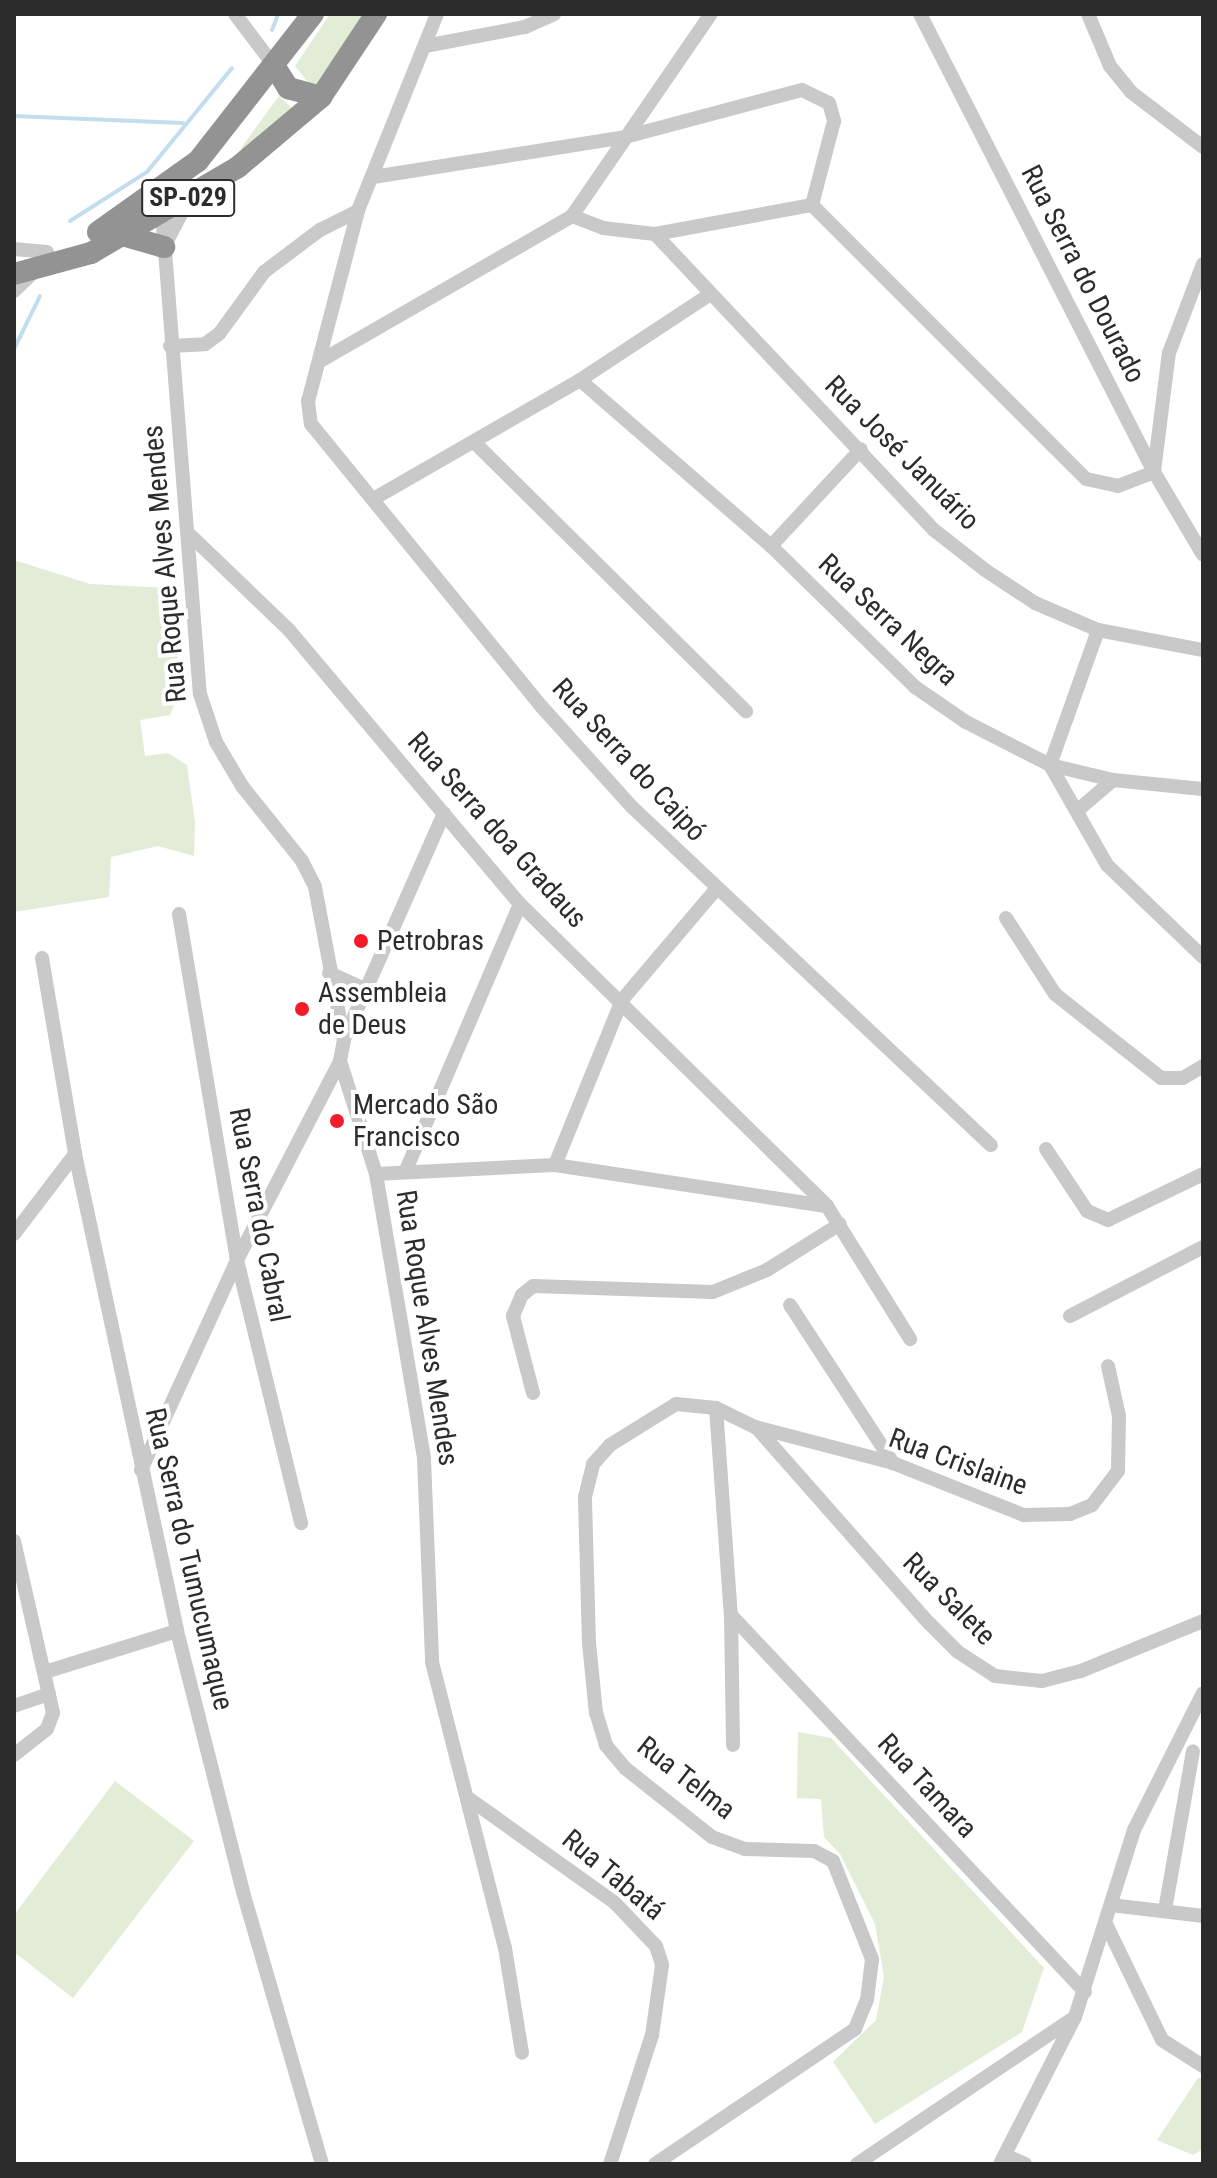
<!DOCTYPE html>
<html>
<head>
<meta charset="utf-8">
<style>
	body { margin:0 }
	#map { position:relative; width:1217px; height:2178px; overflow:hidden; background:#fff; font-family:"Roboto Condensed",sans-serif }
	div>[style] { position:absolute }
	.green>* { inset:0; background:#e2ecd7 }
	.stream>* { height:4px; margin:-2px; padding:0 2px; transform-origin:2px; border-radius:2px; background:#c1ddee }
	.minor>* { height:14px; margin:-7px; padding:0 7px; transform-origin:7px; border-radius:7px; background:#c9c9c9 }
	.highway>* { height:22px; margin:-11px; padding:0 11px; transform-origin:11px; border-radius:11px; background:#939393 }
	.dots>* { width:22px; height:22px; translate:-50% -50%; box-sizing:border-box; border:4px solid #fff; border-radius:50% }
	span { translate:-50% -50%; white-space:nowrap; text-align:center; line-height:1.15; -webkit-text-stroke:8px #fff; paint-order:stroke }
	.shield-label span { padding:2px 6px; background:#fff; border:2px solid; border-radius:6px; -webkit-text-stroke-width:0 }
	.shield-label { font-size:26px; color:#2c2c2c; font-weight:700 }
	.street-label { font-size:28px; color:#2c2c2c }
	.poi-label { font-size:28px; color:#2c2c2c }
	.left { translate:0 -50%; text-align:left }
	.frame { position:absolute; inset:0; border:16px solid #2c2c2c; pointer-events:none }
</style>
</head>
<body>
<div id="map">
	<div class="green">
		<i style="clip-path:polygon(330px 14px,363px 14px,320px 84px,310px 85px,295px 66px)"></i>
		<i style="clip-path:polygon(279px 96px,296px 112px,240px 159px,241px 148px)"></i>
		<i style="clip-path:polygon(14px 560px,90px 584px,167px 588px,176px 610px,179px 693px,170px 715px,140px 720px,145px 756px,168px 753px,187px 765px,195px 822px,194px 856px,158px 846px,111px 857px,109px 897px,14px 912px)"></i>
		<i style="clip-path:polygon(798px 1732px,831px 1738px,1044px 1968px,1022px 2032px,875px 2124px,833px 2062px,876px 2020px,884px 1977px,875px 1924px,840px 1854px,824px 1837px,821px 1799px,797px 1798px)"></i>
		<i style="clip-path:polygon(115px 1781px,194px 1841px,73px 1998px,14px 1952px,14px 1915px)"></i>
		<i style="clip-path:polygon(1198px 2078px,1203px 2078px,1203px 2149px,1193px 2155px,1157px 2140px)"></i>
	</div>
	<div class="stream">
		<i style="left:272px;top:30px;width:17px;rotate:-69deg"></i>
		<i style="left:14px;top:116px;width:169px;rotate:2.4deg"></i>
		<i style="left:70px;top:221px;width:91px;rotate:-32.5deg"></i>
		<i style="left:147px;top:172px;width:134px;rotate:-50.7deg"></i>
		<i style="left:14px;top:349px;width:59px;rotate:-63.9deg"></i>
	</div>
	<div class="minor">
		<i style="left:235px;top:14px;width:66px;rotate:53deg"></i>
		<i style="left:437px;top:14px;width:212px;rotate:111.9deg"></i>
		<i style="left:358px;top:211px;width:196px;rotate:104.7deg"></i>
		<i style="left:308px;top:401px;width:23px;rotate:83deg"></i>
		<i style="left:311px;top:424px;width:364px;rotate:50.8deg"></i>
		<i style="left:541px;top:706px;width:136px;rotate:48deg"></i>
		<i style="left:632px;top:807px;width:493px;rotate:43.3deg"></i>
		<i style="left:920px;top:14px;width:514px;rotate:62.94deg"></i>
		<i style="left:1154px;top:472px;width:96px;rotate:59.4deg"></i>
		<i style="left:1088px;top:14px;width:56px;rotate:67.1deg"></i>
		<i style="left:1110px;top:66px;width:33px;rotate:51deg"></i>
		<i style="left:1131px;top:92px;width:91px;rotate:37.4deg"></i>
		<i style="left:425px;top:46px;width:102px;rotate:-10.8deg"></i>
		<i style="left:525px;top:27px;width:32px;rotate:-24deg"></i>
		<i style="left:373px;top:177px;width:255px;rotate:-9deg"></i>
		<i style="left:625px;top:137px;width:183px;rotate:-14.9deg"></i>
		<i style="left:802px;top:90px;width:30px;rotate:26deg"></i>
		<i style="left:829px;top:103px;width:19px;rotate:74deg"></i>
		<i style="left:834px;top:121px;width:87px;rotate:104.7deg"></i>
		<i style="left:812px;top:205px;width:387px;rotate:45deg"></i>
		<i style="left:1086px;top:479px;width:33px;rotate:12deg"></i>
		<i style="left:1118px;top:486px;width:39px;rotate:-21deg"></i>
		<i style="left:162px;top:213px;width:482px;rotate:85.5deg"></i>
		<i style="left:200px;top:694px;width:51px;rotate:71.6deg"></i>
		<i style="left:216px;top:742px;width:51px;rotate:59.4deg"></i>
		<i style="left:242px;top:786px;width:96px;rotate:51.3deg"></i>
		<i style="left:302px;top:861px;width:29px;rotate:63deg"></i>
		<i style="left:315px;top:887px;width:156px;rotate:79.3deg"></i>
		<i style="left:344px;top:1040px;width:21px;rotate:101deg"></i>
		<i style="left:340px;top:1061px;width:119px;rotate:72.3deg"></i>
		<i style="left:376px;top:1174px;width:289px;rotate:80.4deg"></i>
		<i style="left:424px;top:1459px;width:203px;rotate:87.7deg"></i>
		<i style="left:432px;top:1662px;width:295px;rotate:75.7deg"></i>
		<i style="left:505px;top:1948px;width:106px;rotate:80.8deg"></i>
		<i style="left:572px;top:216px;width:33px;rotate:21deg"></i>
		<i style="left:603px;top:228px;width:52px;rotate:6.6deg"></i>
		<i style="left:655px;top:234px;width:160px;rotate:-10.5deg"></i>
		<i style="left:655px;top:234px;width:407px;rotate:46.7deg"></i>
		<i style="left:934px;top:530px;width:65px;rotate:38.1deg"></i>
		<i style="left:985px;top:570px;width:60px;rotate:33.4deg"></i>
		<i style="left:1035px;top:603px;width:69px;rotate:23.2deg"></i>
		<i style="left:1098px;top:630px;width:107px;rotate:10.8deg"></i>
		<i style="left:167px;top:241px;width:47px;rotate:-62.4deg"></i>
		<i style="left:14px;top:249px;width:33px;rotate:5deg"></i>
		<i style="left:14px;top:291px;width:28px;rotate:-44deg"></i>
		<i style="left:170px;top:346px;width:35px;rotate:-3deg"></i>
		<i style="left:205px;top:344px;width:17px;rotate:-36deg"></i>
		<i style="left:219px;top:334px;width:77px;rotate:-54deg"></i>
		<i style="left:264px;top:272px;width:70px;rotate:-36.9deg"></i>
		<i style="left:320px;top:230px;width:42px;rotate:-26.6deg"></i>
		<i style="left:322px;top:360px;width:289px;rotate:-29.9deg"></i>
		<i style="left:572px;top:216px;width:245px;rotate:-55.5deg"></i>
		<i style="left:580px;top:380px;width:253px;rotate:41deg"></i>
		<i style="left:771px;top:546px;width:202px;rotate:44.4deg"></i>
		<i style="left:915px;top:687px;width:62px;rotate:34.5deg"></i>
		<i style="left:966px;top:722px;width:94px;rotate:27.1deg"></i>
		<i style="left:1050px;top:765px;width:65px;rotate:13.4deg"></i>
		<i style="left:1113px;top:780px;width:90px;rotate:5.7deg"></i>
		<i style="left:474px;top:442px;width:383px;rotate:44.7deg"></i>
		<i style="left:1154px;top:471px;width:119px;rotate:-82.8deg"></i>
		<i style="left:1169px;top:353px;width:95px;rotate:-69.1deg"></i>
		<i style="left:375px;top:498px;width:237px;rotate:-29.9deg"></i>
		<i style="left:580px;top:380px;width:154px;rotate:-33.4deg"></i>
		<i style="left:189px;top:534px;width:139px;rotate:43.8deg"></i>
		<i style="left:289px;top:630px;width:358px;rotate:49.9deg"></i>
		<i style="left:520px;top:904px;width:431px;rotate:44.5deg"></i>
		<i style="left:827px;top:1206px;width:157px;rotate:58deg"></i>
		<i style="left:771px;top:546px;width:132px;rotate:-47.1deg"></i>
		<i style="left:1050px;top:765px;width:115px;rotate:60.3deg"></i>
		<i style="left:1107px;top:865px;width:133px;rotate:43.8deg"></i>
		<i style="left:1050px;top:765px;width:143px;rotate:-70.4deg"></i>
		<i style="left:1078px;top:810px;width:46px;rotate:-40.6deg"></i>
		<i style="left:179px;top:914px;width:351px;rotate:80.5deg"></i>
		<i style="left:237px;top:1260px;width:271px;rotate:76.3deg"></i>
		<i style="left:1006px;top:918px;width:90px;rotate:57.2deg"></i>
		<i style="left:1055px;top:994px;width:135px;rotate:38.4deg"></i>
		<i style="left:1161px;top:1078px;width:22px"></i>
		<i style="left:1183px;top:1078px;width:23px;rotate:-31deg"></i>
		<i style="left:42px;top:958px;width:199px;rotate:80.4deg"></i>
		<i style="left:75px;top:1154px;width:488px;rotate:77.9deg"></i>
		<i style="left:177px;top:1631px;width:269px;rotate:75.8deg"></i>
		<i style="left:243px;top:1892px;width:283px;rotate:73.8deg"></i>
		<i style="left:329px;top:973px;width:37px;rotate:24deg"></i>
		<i style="left:344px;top:1039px;width:247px;rotate:-66.1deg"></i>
		<i style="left:1046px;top:1149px;width:74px;rotate:56.5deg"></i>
		<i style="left:1087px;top:1211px;width:23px;rotate:23deg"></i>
		<i style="left:1108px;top:1220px;width:106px;rotate:-25.8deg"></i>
		<i style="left:555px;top:1165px;width:178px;rotate:-67.9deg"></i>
		<i style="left:622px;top:1000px;width:145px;rotate:-49.7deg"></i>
		<i style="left:406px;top:1170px;width:289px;rotate:-66.8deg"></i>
		<i style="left:376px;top:1174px;width:179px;rotate:-2.9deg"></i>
		<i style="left:555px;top:1165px;width:274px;rotate:8.6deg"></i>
		<i style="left:14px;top:1234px;width:101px;rotate:-52.7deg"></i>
		<i style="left:790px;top:1305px;width:189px;rotate:56.9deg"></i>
		<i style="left:1070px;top:1316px;width:150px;rotate:-27.4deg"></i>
		<i style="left:533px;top:1393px;width:80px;rotate:-104.6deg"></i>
		<i style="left:513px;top:1316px;width:23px;rotate:-67deg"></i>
		<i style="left:522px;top:1295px;width:14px;rotate:-39deg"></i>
		<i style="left:533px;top:1286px;width:180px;rotate:1.9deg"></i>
		<i style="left:713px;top:1292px;width:58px;rotate:-22.2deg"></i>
		<i style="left:767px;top:1270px;width:86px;rotate:-32.2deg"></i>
		<i style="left:716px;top:1408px;width:208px;rotate:85.9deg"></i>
		<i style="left:731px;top:1615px;width:130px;rotate:89.1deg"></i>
		<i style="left:756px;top:1427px;width:261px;rotate:48.6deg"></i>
		<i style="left:929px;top:1623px;width:41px;rotate:45deg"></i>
		<i style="left:958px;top:1652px;width:44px;rotate:33deg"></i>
		<i style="left:995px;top:1676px;width:47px;rotate:6.1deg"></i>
		<i style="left:1042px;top:1681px;width:40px;rotate:-14.4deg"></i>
		<i style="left:1081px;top:1671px;width:132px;rotate:-22.3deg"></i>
		<i style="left:141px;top:1470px;width:231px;rotate:-65.4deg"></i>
		<i style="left:237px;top:1260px;width:224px;rotate:-62.6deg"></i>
		<i style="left:14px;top:1541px;width:176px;rotate:77.2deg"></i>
		<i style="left:53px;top:1713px;width:17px;rotate:111deg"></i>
		<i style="left:47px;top:1729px;width:42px;rotate:141.8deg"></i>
		<i style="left:731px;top:1615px;width:517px;rotate:46.8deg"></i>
		<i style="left:45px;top:1672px;width:138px;rotate:-17.3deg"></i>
		<i style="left:14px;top:1706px;width:37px;rotate:-19deg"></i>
		<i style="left:468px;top:1798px;width:181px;rotate:35.5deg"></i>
		<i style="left:615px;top:1903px;width:59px;rotate:46.4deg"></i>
		<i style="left:656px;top:1946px;width:20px;rotate:72deg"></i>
		<i style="left:662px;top:1965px;width:71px;rotate:98.1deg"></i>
		<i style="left:652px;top:2035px;width:136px;rotate:108deg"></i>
		<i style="left:1111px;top:1905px;width:93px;rotate:6.8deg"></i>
		<i style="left:1165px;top:1910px;width:161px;rotate:-80deg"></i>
		<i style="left:1106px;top:1924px;width:129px;rotate:64.2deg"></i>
		<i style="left:1162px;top:2040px;width:49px;rotate:32.4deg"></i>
		<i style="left:1005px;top:2155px;width:22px;rotate:24deg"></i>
		<i style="left:655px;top:2164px;width:241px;rotate:-34deg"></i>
		<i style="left:855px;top:2029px;width:31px;rotate:-68deg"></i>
		<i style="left:867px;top:2000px;width:41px;rotate:-83deg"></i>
		<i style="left:872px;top:1959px;width:105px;rotate:-111.7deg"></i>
		<i style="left:833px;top:1861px;width:21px;rotate:-152deg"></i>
		<i style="left:814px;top:1851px;width:69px;rotate:-178.3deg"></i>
		<i style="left:745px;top:1849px;width:35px;rotate:-160deg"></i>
		<i style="left:712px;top:1837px;width:111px;rotate:-141.6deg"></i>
		<i style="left:625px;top:1768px;width:30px;rotate:-130deg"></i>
		<i style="left:606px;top:1745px;width:34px;rotate:-107deg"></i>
		<i style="left:596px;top:1713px;width:70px;rotate:-95.7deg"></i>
		<i style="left:589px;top:1643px;width:146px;rotate:-91.6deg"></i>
		<i style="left:585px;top:1497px;width:34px;rotate:-76deg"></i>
		<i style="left:593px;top:1464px;width:25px;rotate:-48deg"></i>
		<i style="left:610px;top:1445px;width:78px;rotate:-31.8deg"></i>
		<i style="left:676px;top:1404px;width:40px;rotate:5.7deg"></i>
		<i style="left:716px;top:1408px;width:43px;rotate:26deg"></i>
		<i style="left:755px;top:1427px;width:143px;rotate:14.6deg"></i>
		<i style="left:893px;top:1463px;width:141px;rotate:21.7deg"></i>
		<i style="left:1024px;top:1515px;width:46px;rotate:-1.2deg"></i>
		<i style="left:1070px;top:1514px;width:24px;rotate:-22deg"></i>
		<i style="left:1092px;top:1505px;width:43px;rotate:-52.6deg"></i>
		<i style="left:1118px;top:1471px;width:55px;rotate:-89deg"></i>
		<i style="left:1119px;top:1416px;width:51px;rotate:-102.4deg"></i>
		<i style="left:857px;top:2164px;width:263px;rotate:-34deg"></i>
		<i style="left:1000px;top:2164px;width:165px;rotate:-63deg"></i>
		<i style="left:1075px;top:2017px;width:196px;rotate:-72.5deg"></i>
		<i style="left:1134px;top:1830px;width:153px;rotate:-63.3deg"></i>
	</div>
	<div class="highway">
		<i style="left:275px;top:67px;width:25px;rotate:58deg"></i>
		<i style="left:288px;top:88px;width:34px;rotate:15deg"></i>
		<i style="left:98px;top:232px;width:123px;rotate:-35.4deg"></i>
		<i style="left:198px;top:161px;width:187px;rotate:-52deg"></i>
		<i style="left:122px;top:235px;width:44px;rotate:15.9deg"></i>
		<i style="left:14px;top:274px;width:80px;rotate:-15.3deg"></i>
		<i style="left:91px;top:253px;width:170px;rotate:-30.3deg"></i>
		<i style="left:238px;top:167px;width:109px;rotate:-40.1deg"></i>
		<i style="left:321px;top:97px;width:100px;rotate:-56.5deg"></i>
	</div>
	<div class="dots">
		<i style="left:361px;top:941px;background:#f61b2b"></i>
		<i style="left:302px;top:1009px;background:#f61b2b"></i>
		<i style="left:337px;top:1121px;background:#f61b2b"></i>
	</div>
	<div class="shield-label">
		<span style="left:188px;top:198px">SP-029</span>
	</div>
	<div class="street-label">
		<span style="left:1083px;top:274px;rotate:63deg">Rua Serra do Dourado</span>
		<span style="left:902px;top:453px;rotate:45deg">Rua José Januário</span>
		<span style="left:165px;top:564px;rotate:-95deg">Rua Roque Alves Mendes</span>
		<span style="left:888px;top:620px;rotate:43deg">Rua Serra Negra</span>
		<span style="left:629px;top:760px;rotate:47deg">Rua Serra do Caipó</span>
		<span style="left:497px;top:830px;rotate:48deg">Rua Serra doa Gradaus</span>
		<span style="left:259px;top:1215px;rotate:79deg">Rua Serra do Cabral</span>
		<span style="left:427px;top:1328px;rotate:81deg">Rua Roque Alves Mendes</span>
		<span style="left:958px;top:1462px;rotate:20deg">Rua Crislaine</span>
		<span style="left:189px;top:1559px;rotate:77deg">Rua Serra do Tumucumaque</span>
		<span style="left:949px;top:1599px;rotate:45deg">Rua Salete</span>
		<span style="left:686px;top:1778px;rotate:38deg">Rua Telma</span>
		<span style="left:927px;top:1786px;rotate:47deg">Rua Tamara</span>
		<span style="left:613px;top:1875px;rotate:40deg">Rua Tabatá</span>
	</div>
	<div class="poi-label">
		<span class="left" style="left:377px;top:941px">Petrobras</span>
		<span class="left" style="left:318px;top:1009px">Assembleia<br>de Deus</span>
		<span class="left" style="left:353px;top:1121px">Mercado São<br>Francisco</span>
	</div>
	<div class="frame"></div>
</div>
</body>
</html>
